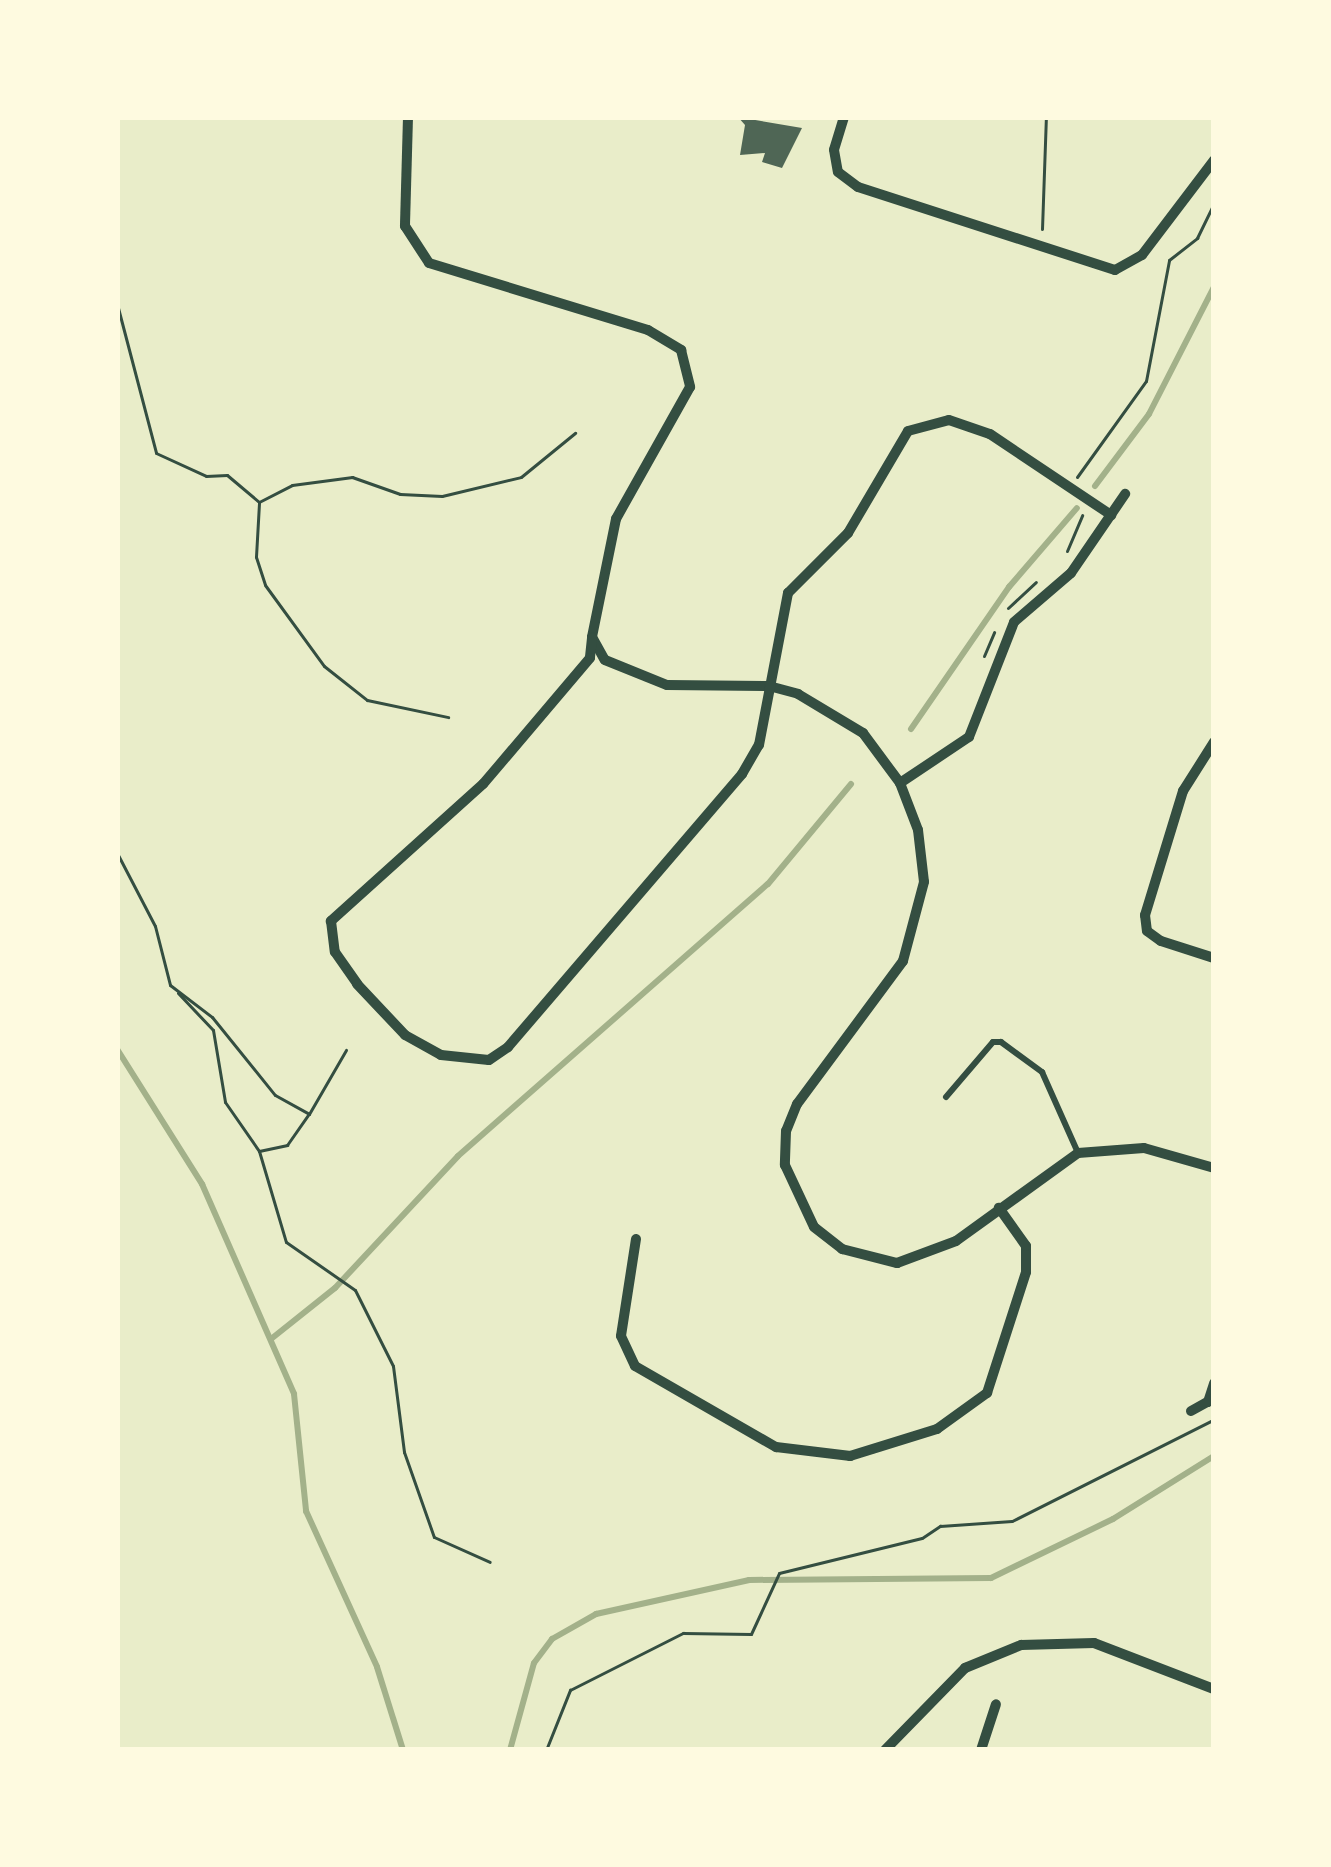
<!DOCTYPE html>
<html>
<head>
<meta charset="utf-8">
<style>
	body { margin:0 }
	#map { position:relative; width:1331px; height:1867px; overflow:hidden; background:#e9edc9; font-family:"Fira Sans Condensed",sans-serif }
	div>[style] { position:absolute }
	.stream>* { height:6px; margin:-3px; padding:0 3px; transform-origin:3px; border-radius:3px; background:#a3b18a }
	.building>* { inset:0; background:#4f6655 }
	.path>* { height:3px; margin:-1.5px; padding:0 1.5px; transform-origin:1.5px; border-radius:1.5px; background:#344e41 }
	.service>* { height:6px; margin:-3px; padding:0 3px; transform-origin:3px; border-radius:3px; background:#344e41 }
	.minor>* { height:10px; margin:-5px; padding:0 5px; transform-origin:5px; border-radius:5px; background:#344e41 }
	span { translate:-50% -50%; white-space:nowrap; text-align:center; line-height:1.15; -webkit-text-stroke:9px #fefae0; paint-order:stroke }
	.frame { position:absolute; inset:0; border:120px solid #fefae0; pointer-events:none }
</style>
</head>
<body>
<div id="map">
	<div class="stream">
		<i style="left:1095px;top:486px;width:90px;rotate:-53.1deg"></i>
		<i style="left:1149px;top:414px;width:143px;rotate:-62.9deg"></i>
		<i style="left:911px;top:729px;width:173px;rotate:-55.4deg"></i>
		<i style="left:1009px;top:587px;width:104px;rotate:-49.3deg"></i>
		<i style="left:117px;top:1049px;width:160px;rotate:57.8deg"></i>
		<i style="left:202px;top:1184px;width:229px;rotate:66.3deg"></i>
		<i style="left:294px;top:1394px;width:118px;rotate:84.1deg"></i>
		<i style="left:306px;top:1511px;width:171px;rotate:65.5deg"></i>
		<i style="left:377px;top:1667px;width:87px;rotate:72.6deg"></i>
		<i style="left:271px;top:1339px;width:82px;rotate:-38.6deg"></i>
		<i style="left:335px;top:1288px;width:180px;rotate:-47deg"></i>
		<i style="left:458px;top:1156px;width:412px;rotate:-41.3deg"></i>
		<i style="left:768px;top:884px;width:130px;rotate:-50.3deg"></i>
		<i style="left:510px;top:1750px;width:90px;rotate:-74.6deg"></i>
		<i style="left:534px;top:1663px;width:30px;rotate:-53deg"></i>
		<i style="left:552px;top:1639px;width:51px;rotate:-29.6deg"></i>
		<i style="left:596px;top:1614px;width:157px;rotate:-12.5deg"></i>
		<i style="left:749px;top:1580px;width:242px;rotate:-0.5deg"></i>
		<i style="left:991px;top:1578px;width:136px;rotate:-25.8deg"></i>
		<i style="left:1113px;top:1519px;width:119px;rotate:-32deg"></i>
	</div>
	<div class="building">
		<i style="clip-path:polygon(738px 117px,802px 128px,782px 168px,762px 162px,765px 153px,740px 155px,745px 125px)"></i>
	</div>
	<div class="path">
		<i style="left:1042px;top:229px;width:112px;rotate:-88deg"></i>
		<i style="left:117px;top:304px;width:154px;rotate:75.3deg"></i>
		<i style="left:156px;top:453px;width:55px;rotate:24.7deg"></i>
		<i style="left:206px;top:476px;width:21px;rotate:-3deg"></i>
		<i style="left:227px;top:475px;width:42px;rotate:40.2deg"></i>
		<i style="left:259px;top:502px;width:37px;rotate:-27deg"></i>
		<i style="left:292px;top:485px;width:61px;rotate:-7.6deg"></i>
		<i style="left:352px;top:477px;width:51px;rotate:19.5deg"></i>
		<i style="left:400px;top:494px;width:42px;rotate:2.7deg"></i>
		<i style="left:442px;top:496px;width:81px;rotate:-13.5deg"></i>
		<i style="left:521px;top:477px;width:70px;rotate:-39.2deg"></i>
		<i style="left:1077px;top:477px;width:118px;rotate:-54.3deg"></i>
		<i style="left:1146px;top:381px;width:123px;rotate:-79.2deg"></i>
		<i style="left:1169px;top:260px;width:36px;rotate:-38deg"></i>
		<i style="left:1197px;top:238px;width:39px;rotate:-64deg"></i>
		<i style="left:259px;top:503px;width:54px;rotate:93.2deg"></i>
		<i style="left:256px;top:557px;width:29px;rotate:72deg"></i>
		<i style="left:265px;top:585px;width:100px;rotate:53.9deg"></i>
		<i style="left:324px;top:666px;width:55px;rotate:38.3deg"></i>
		<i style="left:367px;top:700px;width:83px;rotate:11.9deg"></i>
		<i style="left:1067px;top:551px;width:39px;rotate:-67deg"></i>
		<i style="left:1008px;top:608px;width:38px;rotate:-43deg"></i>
		<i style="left:984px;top:656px;width:26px;rotate:-67deg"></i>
		<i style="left:117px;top:853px;width:82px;rotate:62.5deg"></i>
		<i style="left:155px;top:926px;width:61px;rotate:75.7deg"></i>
		<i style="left:170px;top:985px;width:53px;rotate:37.3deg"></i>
		<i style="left:212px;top:1017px;width:100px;rotate:51.1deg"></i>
		<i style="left:275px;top:1095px;width:39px;rotate:29deg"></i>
		<i style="left:309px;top:1114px;width:74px;rotate:-60deg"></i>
		<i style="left:178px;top:993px;width:51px;rotate:46.6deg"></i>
		<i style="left:213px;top:1030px;width:73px;rotate:80.5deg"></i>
		<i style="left:225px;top:1102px;width:60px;rotate:55.2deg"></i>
		<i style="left:259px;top:1151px;width:29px;rotate:-12deg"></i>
		<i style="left:287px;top:1145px;width:37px;rotate:-55deg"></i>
		<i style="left:259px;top:1151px;width:95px;rotate:73.5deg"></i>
		<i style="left:286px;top:1242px;width:84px;rotate:34.8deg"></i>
		<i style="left:355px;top:1290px;width:85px;rotate:63.4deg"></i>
		<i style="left:393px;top:1366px;width:87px;rotate:82.7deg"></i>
		<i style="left:404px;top:1452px;width:90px;rotate:70.6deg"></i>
		<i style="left:434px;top:1537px;width:61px;rotate:24.1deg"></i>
		<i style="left:546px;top:1750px;width:65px;rotate:-68.2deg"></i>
		<i style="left:570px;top:1690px;width:127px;rotate:-26.8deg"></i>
		<i style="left:683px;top:1633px;width:68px;rotate:0.8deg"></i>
		<i style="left:751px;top:1634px;width:67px;rotate:-65.3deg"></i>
		<i style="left:779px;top:1573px;width:147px;rotate:-13.8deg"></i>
		<i style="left:922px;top:1538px;width:22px;rotate:-34deg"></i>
		<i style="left:940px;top:1526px;width:72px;rotate:-4deg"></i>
		<i style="left:1012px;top:1521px;width:225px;rotate:-26.7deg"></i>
	</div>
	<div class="service">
		<i style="left:946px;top:1097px;width:72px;rotate:-49.5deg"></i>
		<i style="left:993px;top:1042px;width:8px"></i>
		<i style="left:1001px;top:1042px;width:51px;rotate:36.2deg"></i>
		<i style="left:1042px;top:1072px;width:89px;rotate:66deg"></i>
	</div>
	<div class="minor">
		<i style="left:408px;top:117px;width:109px;rotate:91.6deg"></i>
		<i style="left:405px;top:226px;width:44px;rotate:57deg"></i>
		<i style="left:429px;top:263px;width:229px;rotate:17deg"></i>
		<i style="left:648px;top:330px;width:39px;rotate:31deg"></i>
		<i style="left:681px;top:350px;width:38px;rotate:76deg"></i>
		<i style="left:690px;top:387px;width:151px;rotate:119.3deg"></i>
		<i style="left:616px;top:519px;width:120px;rotate:101.5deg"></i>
		<i style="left:592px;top:637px;width:26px;rotate:61deg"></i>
		<i style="left:605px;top:660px;width:67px;rotate:22deg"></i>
		<i style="left:667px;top:685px;width:102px;rotate:0.6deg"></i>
		<i style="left:769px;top:686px;width:30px;rotate:15deg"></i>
		<i style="left:798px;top:694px;width:76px;rotate:31deg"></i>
		<i style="left:863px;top:733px;width:62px;rotate:53.5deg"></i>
		<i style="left:900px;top:783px;width:50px;rotate:69deg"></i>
		<i style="left:918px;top:830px;width:52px;rotate:83.4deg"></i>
		<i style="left:924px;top:882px;width:82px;rotate:104.9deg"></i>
		<i style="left:903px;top:961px;width:178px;rotate:126.5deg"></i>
		<i style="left:797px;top:1104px;width:29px;rotate:112deg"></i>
		<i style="left:786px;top:1131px;width:34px;rotate:92deg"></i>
		<i style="left:785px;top:1165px;width:68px;rotate:64.9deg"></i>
		<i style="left:814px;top:1227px;width:36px;rotate:38deg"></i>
		<i style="left:842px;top:1249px;width:57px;rotate:14.3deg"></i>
		<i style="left:897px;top:1263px;width:63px;rotate:-20.4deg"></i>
		<i style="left:956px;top:1241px;width:150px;rotate:-35.8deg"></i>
		<i style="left:1078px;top:1153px;width:66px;rotate:-4.3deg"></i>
		<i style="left:1144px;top:1148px;width:73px;rotate:15.9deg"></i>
		<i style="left:844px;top:117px;width:34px;rotate:107deg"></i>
		<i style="left:834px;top:150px;width:22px;rotate:80deg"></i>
		<i style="left:838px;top:172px;width:25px;rotate:37deg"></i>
		<i style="left:858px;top:187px;width:270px;rotate:17.9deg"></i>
		<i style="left:1115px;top:270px;width:31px;rotate:-29deg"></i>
		<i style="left:1142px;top:255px;width:119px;rotate:-52.8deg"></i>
		<i style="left:592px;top:638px;width:20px;rotate:96deg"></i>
		<i style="left:590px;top:658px;width:165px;rotate:130.3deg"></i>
		<i style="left:483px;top:784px;width:205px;rotate:138deg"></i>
		<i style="left:331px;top:921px;width:31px;rotate:83deg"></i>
		<i style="left:335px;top:952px;width:39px;rotate:55deg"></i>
		<i style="left:357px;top:984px;width:70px;rotate:46.7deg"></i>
		<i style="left:405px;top:1035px;width:41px;rotate:29.1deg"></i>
		<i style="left:441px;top:1055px;width:48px;rotate:5.9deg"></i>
		<i style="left:489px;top:1060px;width:23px;rotate:-34deg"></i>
		<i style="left:508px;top:1047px;width:360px;rotate:-49.4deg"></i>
		<i style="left:742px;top:774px;width:34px;rotate:-60deg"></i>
		<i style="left:759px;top:745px;width:155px;rotate:-79.2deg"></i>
		<i style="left:788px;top:593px;width:85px;rotate:-45deg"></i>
		<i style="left:848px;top:533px;width:118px;rotate:-59.5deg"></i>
		<i style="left:908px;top:431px;width:42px;rotate:-15deg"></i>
		<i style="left:949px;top:420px;width:43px;rotate:18.9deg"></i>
		<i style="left:990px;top:434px;width:146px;rotate:33.8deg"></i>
		<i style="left:1214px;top:742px;width:58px;rotate:122.3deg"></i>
		<i style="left:1183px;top:791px;width:130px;rotate:107deg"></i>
		<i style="left:1145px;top:915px;width:16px;rotate:83deg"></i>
		<i style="left:1147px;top:931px;width:17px;rotate:36deg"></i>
		<i style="left:1161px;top:941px;width:56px;rotate:17.8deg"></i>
		<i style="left:900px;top:783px;width:83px;rotate:-33.7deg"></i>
		<i style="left:969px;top:737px;width:123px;rotate:-68.6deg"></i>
		<i style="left:1014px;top:622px;width:75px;rotate:-40.7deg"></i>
		<i style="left:1071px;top:573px;width:96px;rotate:-55.6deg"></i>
		<i style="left:636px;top:1239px;width:98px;rotate:98.8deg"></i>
		<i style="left:621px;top:1336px;width:33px;rotate:65deg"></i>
		<i style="left:635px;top:1366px;width:163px;rotate:29.9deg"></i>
		<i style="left:776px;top:1447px;width:75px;rotate:6.9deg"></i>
		<i style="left:850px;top:1456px;width:91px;rotate:-17.2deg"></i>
		<i style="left:937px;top:1429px;width:62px;rotate:-35.8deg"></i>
		<i style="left:987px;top:1393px;width:127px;rotate:-72.1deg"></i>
		<i style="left:1026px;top:1272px;width:26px;rotate:-90deg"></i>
		<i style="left:1026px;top:1246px;width:47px;rotate:-125.4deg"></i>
		<i style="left:1208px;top:1402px;width:20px;rotate:-72deg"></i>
		<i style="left:1191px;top:1411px;width:26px;rotate:-29deg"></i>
		<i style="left:885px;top:1750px;width:115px;rotate:-45.7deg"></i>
		<i style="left:965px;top:1668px;width:61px;rotate:-22.3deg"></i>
		<i style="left:1021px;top:1645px;width:73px;rotate:-1.6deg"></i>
		<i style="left:1094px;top:1643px;width:129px;rotate:21deg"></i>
		<i style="left:981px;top:1750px;width:48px;rotate:-71.9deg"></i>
	</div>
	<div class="frame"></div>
</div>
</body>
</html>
